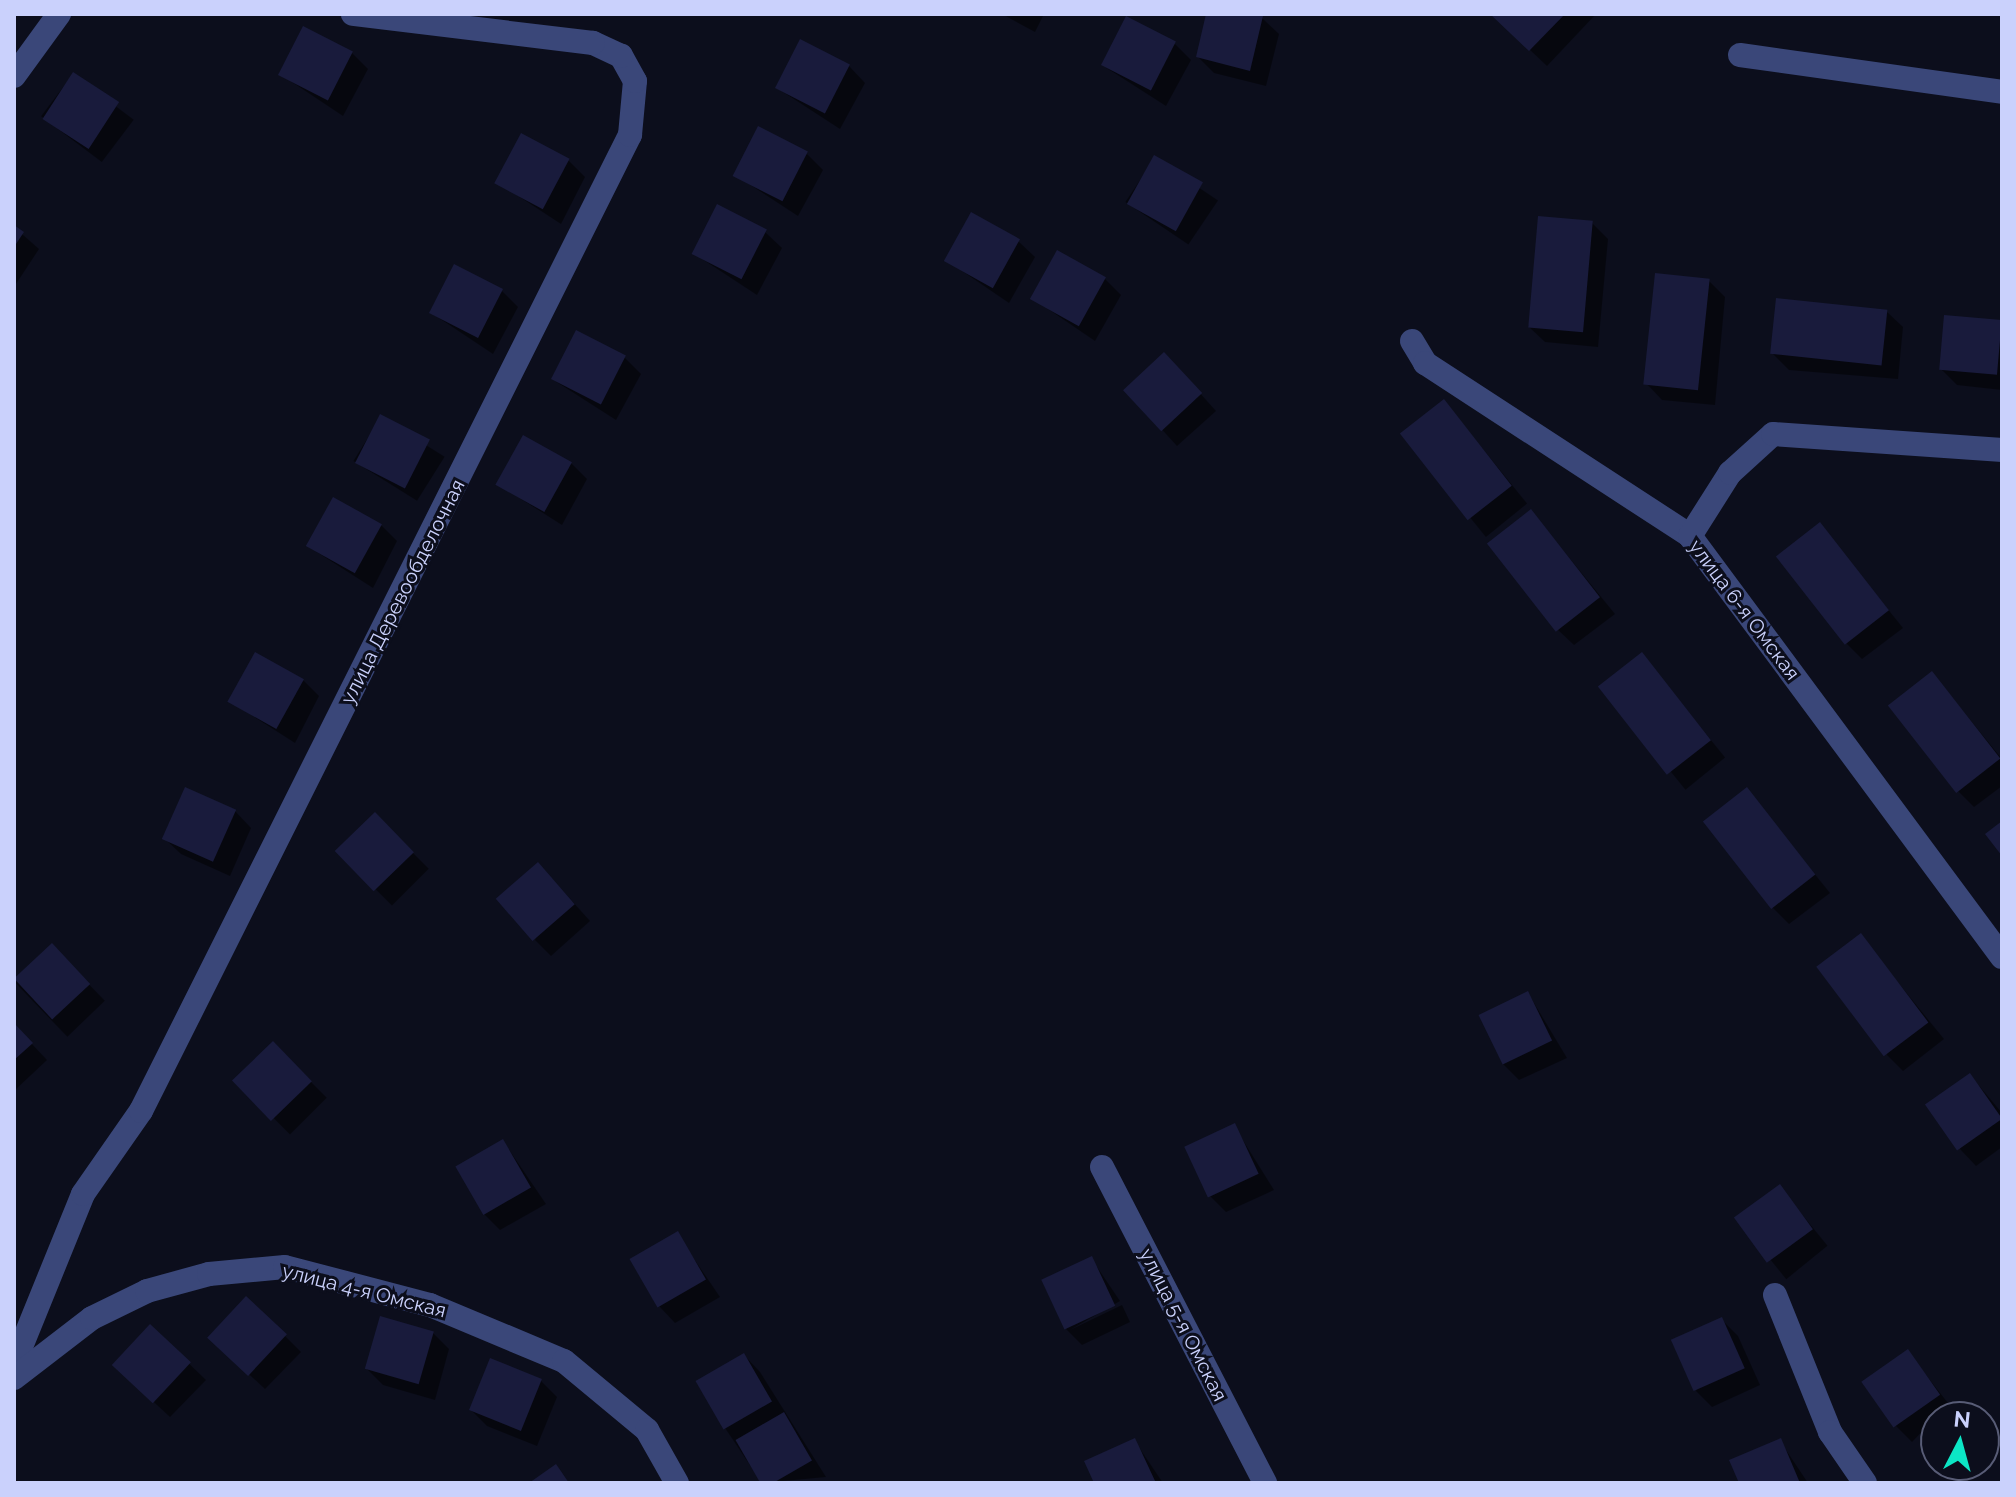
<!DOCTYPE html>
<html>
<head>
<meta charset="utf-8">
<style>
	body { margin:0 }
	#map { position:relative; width:2016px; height:1497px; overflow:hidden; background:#0c0e1c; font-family:Raleway,sans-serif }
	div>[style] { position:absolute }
	.shadow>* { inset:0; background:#0007; transform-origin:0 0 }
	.building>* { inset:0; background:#191b3c; transform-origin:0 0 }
	.minor>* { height:24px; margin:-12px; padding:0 12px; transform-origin:12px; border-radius:12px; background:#3a4779 }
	span { translate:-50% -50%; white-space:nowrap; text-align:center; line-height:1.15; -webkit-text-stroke:6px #0c0e1c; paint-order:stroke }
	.street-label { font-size:20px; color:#cad1fc }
	.frame { position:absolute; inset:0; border:16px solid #cad1fc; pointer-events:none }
	.north { position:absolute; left:1920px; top:1401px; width:80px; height:80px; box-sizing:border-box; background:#0c0e1c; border:2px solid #585c76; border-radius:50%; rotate:6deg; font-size:22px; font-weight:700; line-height:32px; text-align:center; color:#cad1fc }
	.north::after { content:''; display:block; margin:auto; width:28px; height:36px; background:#0ce6c5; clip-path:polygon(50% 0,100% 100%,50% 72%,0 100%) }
</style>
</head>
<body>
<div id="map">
	<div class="shadow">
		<i style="clip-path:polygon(1002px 14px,1044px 14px,1035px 32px)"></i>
		<i style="clip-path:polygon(1208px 14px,1262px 18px,1279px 34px,1266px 86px,1214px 73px,1198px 57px)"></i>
		<i style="clip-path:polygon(1492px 14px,1596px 14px,1547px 66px)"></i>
		<i style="clip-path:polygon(1175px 44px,1191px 60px,1166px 106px,1102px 65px)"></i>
		<i style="clip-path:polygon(352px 53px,368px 69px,343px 116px,280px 74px)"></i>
		<i style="clip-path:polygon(849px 66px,865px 83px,840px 129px,777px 88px)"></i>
		<i style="left:73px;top:74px;width:76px;height:53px;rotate:37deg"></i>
		<i style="clip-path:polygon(807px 154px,823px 170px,798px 216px,735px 175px)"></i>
		<i style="left:1155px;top:158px;width:76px;height:53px;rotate:34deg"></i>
		<i style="clip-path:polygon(569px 161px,585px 177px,561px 224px,497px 182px)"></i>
		<i style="clip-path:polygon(1592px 223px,1608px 239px,1598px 347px,1545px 342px,1528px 326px)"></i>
		<i style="clip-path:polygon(14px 227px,39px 249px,14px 287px)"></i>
		<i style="clip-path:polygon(765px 232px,782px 248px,757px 295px,693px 253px)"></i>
		<i style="clip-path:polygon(1018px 241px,1035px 257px,1009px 303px,946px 260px)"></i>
		<i style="clip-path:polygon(1105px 279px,1121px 295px,1095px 341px,1032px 298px)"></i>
		<i style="clip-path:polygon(1709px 281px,1725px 297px,1715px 405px,1662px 400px,1646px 383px)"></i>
		<i style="clip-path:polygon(502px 291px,518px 307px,493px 354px,430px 312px)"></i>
		<i style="clip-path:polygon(1886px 311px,1903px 327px,1898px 379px,1789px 370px,1773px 354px)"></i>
		<i style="clip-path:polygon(2002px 322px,2002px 390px,1957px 385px,1941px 369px)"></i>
		<i style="clip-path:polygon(624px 357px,641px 374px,616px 420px,552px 379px)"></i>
		<i style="clip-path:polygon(1180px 371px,1216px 411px,1177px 446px,1125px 389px)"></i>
		<i style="left:1444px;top:401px;width:132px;height:53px;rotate:51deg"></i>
		<i style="left:381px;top:417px;width:75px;height:52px;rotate:32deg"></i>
		<i style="clip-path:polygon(571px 463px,587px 479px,562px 525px,499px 485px)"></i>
		<i style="clip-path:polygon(1531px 511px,1615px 614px,1574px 645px,1557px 629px)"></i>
		<i style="clip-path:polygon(381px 525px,397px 541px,373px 588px,309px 547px)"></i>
		<i style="clip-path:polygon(1820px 525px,1903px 628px,1862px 659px,1846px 643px)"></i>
		<i style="left:1642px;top:655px;width:132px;height:51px;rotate:51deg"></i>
		<i style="clip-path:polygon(1932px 673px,2002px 759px,2002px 786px,1974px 807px,1958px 791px)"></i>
		<i style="clip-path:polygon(303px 680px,319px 696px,295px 743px,231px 702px)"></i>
		<i style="clip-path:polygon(1747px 790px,1830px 893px,1789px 924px,1773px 908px)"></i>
		<i style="clip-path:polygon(235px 811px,251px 828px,230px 876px,181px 854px,164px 838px)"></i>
		<i style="left:375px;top:815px;width:76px;height:52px;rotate:45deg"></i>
		<i style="clip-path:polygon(554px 881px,590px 921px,551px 956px,535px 940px)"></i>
		<i style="clip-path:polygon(1860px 936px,1944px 1039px,1903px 1071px,1887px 1055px)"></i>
		<i style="left:52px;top:946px;width:76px;height:52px;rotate:46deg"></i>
		<i style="clip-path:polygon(1528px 993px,1567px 1058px,1519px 1080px,1503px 1064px,1481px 1015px)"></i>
		<i style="clip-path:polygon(14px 1025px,47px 1060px,14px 1091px)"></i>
		<i style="left:273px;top:1044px;width:76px;height:52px;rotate:45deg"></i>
		<i style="clip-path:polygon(1970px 1075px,2002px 1113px,2002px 1147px,1976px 1166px,1960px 1149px)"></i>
		<i style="clip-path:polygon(1234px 1126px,1274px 1190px,1226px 1212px,1210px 1196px)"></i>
		<i style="clip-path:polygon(503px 1141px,546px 1204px,500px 1230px,484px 1214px)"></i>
		<i style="left:1779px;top:1186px;width:77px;height:53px;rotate:51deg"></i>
		<i style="clip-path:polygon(677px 1234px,720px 1297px,675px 1323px,659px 1306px)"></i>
		<i style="clip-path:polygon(1091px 1258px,1120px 1301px,1070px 1330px,1122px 1305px,1130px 1322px,1082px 1345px,1066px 1329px)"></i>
		<i style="clip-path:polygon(1722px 1320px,1738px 1336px,1760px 1385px,1712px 1407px,1696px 1391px)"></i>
		<i style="clip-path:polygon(151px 1327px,206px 1380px,170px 1417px,131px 1381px)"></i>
		<i style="clip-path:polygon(433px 1333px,449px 1349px,435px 1400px,383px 1385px,367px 1369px)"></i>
		<i style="clip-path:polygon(285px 1336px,301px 1352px,265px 1389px,226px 1353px)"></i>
		<i style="clip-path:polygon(1908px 1352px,1955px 1412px,1936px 1417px,1912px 1442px,1896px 1426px)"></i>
		<i style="clip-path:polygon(744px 1355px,760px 1372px,826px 1477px,762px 1483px,725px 1428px,698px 1382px)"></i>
		<i style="clip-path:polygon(540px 1380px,557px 1397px,537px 1446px,487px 1426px,471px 1410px)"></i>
		<i style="clip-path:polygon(1134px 1440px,1163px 1483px,1096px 1483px)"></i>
		<i style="clip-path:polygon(1780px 1441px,1808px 1483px,1741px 1483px)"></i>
	</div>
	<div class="building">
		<i style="clip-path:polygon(1206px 14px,1263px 16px,1250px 71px,1196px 57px)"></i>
		<i style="clip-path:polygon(1490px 14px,1565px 14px,1529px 51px)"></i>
		<i style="left:1126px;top:16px;width:56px;height:55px;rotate:27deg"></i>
		<i style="left:303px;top:26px;width:56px;height:55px;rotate:27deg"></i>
		<i style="left:800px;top:39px;width:56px;height:55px;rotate:27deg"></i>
		<i style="left:73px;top:72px;width:55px;height:56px;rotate:33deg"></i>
		<i style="left:758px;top:126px;width:56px;height:56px;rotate:27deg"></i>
		<i style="left:521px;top:133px;width:55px;height:57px;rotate:28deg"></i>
		<i style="left:1154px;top:155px;width:56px;height:56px;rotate:29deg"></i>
		<i style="left:717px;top:204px;width:56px;height:56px;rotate:27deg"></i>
		<i style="left:971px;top:212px;width:56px;height:56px;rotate:29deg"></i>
		<i style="left:1538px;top:216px;width:55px;height:112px;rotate:5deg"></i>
		<i style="clip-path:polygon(14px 225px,24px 232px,14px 247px)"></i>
		<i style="left:1057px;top:250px;width:56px;height:56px;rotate:29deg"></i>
		<i style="left:454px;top:264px;width:55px;height:55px;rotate:27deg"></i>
		<i style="left:1655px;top:273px;width:55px;height:112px;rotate:6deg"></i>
		<i style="left:1776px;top:298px;width:112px;height:56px;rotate:6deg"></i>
		<i style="left:1944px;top:315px;width:58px;height:55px;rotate:5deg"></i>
		<i style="left:576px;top:330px;width:56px;height:55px;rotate:27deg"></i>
		<i style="left:1164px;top:352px;width:56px;height:56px;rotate:47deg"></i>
		<i style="left:1444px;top:399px;width:110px;height:56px;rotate:52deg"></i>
		<i style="left:380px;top:414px;width:56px;height:55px;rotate:27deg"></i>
		<i style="left:523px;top:435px;width:56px;height:57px;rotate:29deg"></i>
		<i style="left:333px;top:497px;width:56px;height:56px;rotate:29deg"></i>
		<i style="left:1531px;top:509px;width:112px;height:56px;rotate:52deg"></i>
		<i style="left:1820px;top:522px;width:112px;height:56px;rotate:52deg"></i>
		<i style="left:255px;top:652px;width:56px;height:57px;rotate:29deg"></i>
		<i style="left:1642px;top:652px;width:112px;height:56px;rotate:52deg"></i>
		<i style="left:1932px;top:671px;width:111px;height:56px;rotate:52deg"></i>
		<i style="left:185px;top:787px;width:56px;height:57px;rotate:24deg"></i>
		<i style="left:1747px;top:787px;width:111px;height:56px;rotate:52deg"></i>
		<i style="left:375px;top:812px;width:56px;height:56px;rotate:46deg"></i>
		<i style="clip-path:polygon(2002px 821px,2002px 856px,1985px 834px)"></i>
		<i style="left:538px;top:862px;width:56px;height:56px;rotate:49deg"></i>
		<i style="left:1861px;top:933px;width:112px;height:56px;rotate:53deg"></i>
		<i style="left:52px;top:943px;width:56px;height:52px;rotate:47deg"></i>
		<i style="left:1528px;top:991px;width:55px;height:55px;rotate:64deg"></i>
		<i style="clip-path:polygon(14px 1023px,33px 1043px,14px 1060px)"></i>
		<i style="left:273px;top:1041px;width:56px;height:57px;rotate:46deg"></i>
		<i style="left:1970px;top:1073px;width:56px;height:55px;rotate:55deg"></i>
		<i style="left:1235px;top:1123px;width:56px;height:56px;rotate:65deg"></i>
		<i style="left:503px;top:1139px;width:56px;height:55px;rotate:60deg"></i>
		<i style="left:1780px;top:1184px;width:56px;height:57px;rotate:54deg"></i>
		<i style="left:678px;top:1231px;width:56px;height:56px;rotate:60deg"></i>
		<i style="left:1092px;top:1256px;width:55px;height:56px;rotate:65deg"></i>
		<i style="left:246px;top:1296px;width:56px;height:57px;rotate:43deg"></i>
		<i style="left:380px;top:1316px;width:56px;height:55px;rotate:16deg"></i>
		<i style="left:1722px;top:1317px;width:56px;height:56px;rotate:66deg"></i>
		<i style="left:150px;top:1324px;width:56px;height:56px;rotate:43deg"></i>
		<i style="left:1908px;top:1349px;width:56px;height:57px;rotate:55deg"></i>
		<i style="left:744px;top:1353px;width:56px;height:56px;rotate:60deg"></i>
		<i style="left:490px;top:1358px;width:56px;height:56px;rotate:22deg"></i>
		<i style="left:784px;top:1412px;width:56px;height:56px;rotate:60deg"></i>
		<i style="clip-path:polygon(1135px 1438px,1156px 1483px,1094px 1483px,1084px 1461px)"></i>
		<i style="clip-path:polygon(1781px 1438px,1800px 1483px,1739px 1483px,1729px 1460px)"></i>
		<i style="clip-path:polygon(556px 1464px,569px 1483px,529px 1483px)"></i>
	</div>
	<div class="minor">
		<i style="left:1740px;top:55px;width:265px;rotate:8deg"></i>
		<i style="left:14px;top:76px;width:77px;rotate:-54deg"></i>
		<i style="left:1412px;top:341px;width:26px;rotate:59deg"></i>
		<i style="left:1425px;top:363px;width:316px;rotate:33.1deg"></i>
		<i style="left:1690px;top:536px;width:524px;rotate:53.46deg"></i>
		<i style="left:1690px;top:536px;width:75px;rotate:-57.6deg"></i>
		<i style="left:1730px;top:473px;width:58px;rotate:-42.2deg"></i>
		<i style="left:1773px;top:434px;width:230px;rotate:4deg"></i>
		<i style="left:1102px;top:1167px;width:356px;rotate:62.7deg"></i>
		<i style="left:1775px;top:1295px;width:148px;rotate:68.1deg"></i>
		<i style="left:1830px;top:1432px;width:62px;rotate:55.5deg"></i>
		<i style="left:14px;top:1364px;width:183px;rotate:-67.9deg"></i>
		<i style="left:83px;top:1194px;width:101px;rotate:-55.1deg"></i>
		<i style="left:141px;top:1111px;width:1092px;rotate:-63.39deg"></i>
		<i style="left:630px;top:135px;width:54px;rotate:-84.7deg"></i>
		<i style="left:635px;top:81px;width:29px;rotate:-119deg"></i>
		<i style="left:621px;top:56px;width:31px;rotate:-155deg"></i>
		<i style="left:593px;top:43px;width:242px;rotate:-173.1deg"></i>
		<i style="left:14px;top:1378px;width:98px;rotate:-37.6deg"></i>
		<i style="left:92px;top:1318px;width:61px;rotate:-26.1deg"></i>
		<i style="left:147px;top:1291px;width:64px;rotate:-15.3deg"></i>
		<i style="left:209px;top:1274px;width:76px;rotate:-5.3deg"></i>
		<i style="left:285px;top:1267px;width:150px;rotate:14.7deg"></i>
		<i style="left:430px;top:1305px;width:145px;rotate:22.7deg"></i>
		<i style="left:564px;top:1361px;width:108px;rotate:39.7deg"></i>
		<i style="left:647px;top:1430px;width:61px;rotate:60.5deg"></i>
	</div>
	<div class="street-label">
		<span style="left:403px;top:592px;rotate:-63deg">улица Деревообделочная</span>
		<span style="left:1744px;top:610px;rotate:53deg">улица 6-я Омская</span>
		<span style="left:364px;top:1291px;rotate:14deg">улица 4-я Омская</span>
		<span style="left:1183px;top:1325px;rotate:63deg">улица 5-я Омская</span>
	</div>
	<div class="frame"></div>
	<div class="north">N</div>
</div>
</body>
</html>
